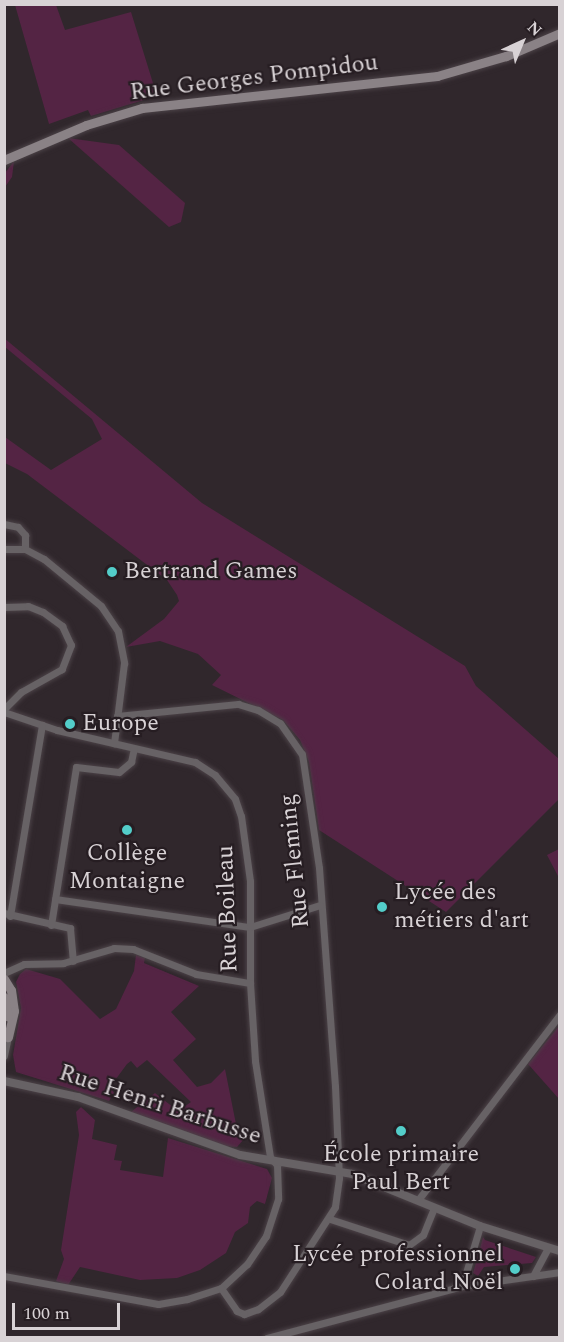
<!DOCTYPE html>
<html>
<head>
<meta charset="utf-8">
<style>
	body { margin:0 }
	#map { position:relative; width:564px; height:1342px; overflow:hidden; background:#30272c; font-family:Spectral,serif }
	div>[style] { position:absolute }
	.green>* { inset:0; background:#542444 }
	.roads { filter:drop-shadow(0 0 2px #4b4247) drop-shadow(0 0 2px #4b4247) }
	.minor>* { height:7px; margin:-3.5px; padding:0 3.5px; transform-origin:3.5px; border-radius:3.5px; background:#676265 }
	.tertiary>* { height:8px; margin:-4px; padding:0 4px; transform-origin:4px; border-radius:4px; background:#676265 }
	.secondary>* { height:9px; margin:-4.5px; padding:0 4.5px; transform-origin:4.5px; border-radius:4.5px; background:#8a8286 }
	.dots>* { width:16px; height:16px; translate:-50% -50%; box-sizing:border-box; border:3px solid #261d22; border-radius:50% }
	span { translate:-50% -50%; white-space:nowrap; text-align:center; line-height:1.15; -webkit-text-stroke:4.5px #261d22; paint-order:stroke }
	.street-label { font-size:24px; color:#d8d2d5 }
	.poi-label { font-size:24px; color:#d8d2d5 }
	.left { translate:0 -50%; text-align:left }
	.right { translate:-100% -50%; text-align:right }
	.frame { position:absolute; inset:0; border:6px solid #d8d2d5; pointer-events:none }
	.north { position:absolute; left:492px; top:12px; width:60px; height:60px; -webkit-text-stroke:4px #261d22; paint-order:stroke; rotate:44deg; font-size:16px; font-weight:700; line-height:24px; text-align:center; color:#d8d2d5 }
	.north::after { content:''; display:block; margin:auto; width:21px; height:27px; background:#d8d2d5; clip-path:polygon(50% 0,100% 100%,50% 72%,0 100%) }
	.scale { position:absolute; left:12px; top:1303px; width:108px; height:27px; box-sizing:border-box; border:3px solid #d8d2d5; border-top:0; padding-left:8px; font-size:18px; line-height:21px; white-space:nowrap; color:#d8d2d5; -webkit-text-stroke:4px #261d22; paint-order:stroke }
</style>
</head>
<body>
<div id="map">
	<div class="green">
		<i style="clip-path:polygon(15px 5px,56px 5px,65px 30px,131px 12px,157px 96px,91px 116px,88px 110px,49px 124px)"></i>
		<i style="clip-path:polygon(68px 138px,119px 145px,185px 203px,181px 222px,169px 227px)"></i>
		<i style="clip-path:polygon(14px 161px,12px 177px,5px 187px,5px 173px)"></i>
		<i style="clip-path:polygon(4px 338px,202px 503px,465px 666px,476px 686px,559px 759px,559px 799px,446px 912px,319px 830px,309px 762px,300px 740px,283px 720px,212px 685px,221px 675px,198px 654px,160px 641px,126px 647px,164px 619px,179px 601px,177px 595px,167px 580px,27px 474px,5px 463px,5px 437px,51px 470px,102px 439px,92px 419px,5px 347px)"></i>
		<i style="clip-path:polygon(559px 849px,559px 878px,547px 855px)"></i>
		<i style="clip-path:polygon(136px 955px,145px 958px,144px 963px,199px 986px,171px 1012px,196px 1039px,173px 1060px,197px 1087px,211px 1083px,225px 1069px,239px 1139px,244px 1139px,237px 1147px,222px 1146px,131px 1112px,155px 1093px,178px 1111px,191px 1102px,147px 1060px,137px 1068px,131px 1061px,127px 1064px,110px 1087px,114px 1093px,109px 1101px,16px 1072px,13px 1055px,21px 1008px,16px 982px,20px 974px,26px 969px,60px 979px,100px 1019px,116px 1009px,134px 971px)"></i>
		<i style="clip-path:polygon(559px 1026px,559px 1099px,528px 1064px)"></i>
		<i style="clip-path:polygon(81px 1107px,95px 1120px,92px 1139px,117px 1145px,114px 1160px,122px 1161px,120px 1170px,163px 1177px,168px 1138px,267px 1169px,272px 1178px,265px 1204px,257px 1201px,250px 1207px,248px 1223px,235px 1232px,226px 1253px,200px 1270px,177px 1278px,140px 1280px,80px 1267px,68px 1285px,56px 1281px,64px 1259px,61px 1250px,79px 1135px,76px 1112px)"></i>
		<i style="clip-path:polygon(483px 1237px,485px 1240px,536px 1257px,532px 1263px,484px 1267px,478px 1276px,473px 1273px)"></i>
	</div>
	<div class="roads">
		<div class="minor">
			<i style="left:4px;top:524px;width:14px;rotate:12deg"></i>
			<i style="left:18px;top:527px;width:11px;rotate:49deg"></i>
			<i style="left:25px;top:535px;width:14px;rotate:90deg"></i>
			<i style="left:4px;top:549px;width:21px"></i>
			<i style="left:25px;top:549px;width:21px;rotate:28deg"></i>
			<i style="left:44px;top:559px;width:74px;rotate:39.5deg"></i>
			<i style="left:101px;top:606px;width:30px;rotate:56deg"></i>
			<i style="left:118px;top:631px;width:33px;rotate:79deg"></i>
			<i style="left:124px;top:663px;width:81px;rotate:97.1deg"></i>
			<i style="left:4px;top:607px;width:24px;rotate:-2deg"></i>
			<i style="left:28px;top:606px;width:16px;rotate:22deg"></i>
			<i style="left:43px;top:612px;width:24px;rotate:36deg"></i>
			<i style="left:62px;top:626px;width:21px;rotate:65deg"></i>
			<i style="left:71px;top:645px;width:26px;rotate:111deg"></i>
			<i style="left:62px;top:669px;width:47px;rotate:150.7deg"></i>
			<i style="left:21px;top:692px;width:24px;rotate:135deg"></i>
			<i style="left:4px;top:712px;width:56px;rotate:18.8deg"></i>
			<i style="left:57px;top:730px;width:142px;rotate:13.1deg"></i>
			<i style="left:195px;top:762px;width:24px;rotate:33deg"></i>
			<i style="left:215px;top:775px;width:31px;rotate:50deg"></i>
			<i style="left:235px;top:799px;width:18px;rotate:71deg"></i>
			<i style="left:241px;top:816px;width:66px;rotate:82.1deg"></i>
			<i style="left:250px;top:881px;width:102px;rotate:90deg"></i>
			<i style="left:250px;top:983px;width:78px;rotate:86.3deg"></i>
			<i style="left:255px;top:1061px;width:97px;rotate:81.1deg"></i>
			<i style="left:270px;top:1157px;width:11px;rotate:49deg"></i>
			<i style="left:277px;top:1165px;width:34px;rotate:88deg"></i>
			<i style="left:278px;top:1199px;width:39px;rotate:108deg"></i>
			<i style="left:266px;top:1236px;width:34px;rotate:124deg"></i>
			<i style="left:247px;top:1264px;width:35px;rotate:137deg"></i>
			<i style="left:221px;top:1288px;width:36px;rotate:162deg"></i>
			<i style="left:187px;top:1299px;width:29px;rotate:170deg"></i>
			<i style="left:158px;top:1304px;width:157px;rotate:-169.7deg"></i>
			<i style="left:117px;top:716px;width:122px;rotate:-5.7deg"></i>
			<i style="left:238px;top:704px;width:21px;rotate:17deg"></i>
			<i style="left:258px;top:710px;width:26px;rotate:31deg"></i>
			<i style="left:280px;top:723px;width:38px;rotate:55deg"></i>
			<i style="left:302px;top:754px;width:115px;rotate:81.5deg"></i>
			<i style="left:319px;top:868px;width:219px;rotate:85.8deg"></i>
			<i style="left:335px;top:1086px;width:92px;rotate:87.5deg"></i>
			<i style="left:339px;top:1178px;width:29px;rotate:98deg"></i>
			<i style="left:335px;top:1207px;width:101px;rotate:122.9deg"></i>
			<i style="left:280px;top:1292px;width:28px;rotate:142deg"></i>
			<i style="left:258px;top:1309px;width:15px;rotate:160deg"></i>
			<i style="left:244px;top:1314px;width:8px;rotate:-157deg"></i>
			<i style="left:237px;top:1311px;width:28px;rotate:-125deg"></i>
			<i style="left:55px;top:899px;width:197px;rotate:8.2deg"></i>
			<i style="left:250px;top:927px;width:73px;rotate:-17.4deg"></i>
			<i style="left:4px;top:913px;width:68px;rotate:12.8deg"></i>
			<i style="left:70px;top:928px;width:33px;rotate:85deg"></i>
			<i style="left:10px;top:916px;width:194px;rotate:-80.5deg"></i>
			<i style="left:51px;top:925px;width:160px;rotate:-81deg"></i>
			<i style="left:76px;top:767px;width:43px;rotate:6.6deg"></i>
			<i style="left:119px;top:772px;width:16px;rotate:-40deg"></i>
			<i style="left:131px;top:762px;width:14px;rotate:-78deg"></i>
			<i style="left:4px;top:973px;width:22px;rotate:-24deg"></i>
			<i style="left:24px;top:964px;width:39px;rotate:-1deg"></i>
			<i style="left:63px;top:963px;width:53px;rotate:-16.4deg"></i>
			<i style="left:114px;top:948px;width:19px;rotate:3deg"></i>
			<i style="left:133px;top:949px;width:68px;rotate:21.6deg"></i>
			<i style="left:196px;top:974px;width:55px;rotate:9.5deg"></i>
			<i style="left:418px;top:1200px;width:234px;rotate:-52.6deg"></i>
			<i style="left:330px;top:1219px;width:83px;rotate:18.2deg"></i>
			<i style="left:409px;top:1245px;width:17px;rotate:-36deg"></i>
			<i style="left:423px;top:1235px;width:29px;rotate:-68deg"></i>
			<i style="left:533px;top:1276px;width:32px;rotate:-62deg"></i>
			<i style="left:462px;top:1286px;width:63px;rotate:-73.3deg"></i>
			<i style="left:267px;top:1338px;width:202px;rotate:-14.9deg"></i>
			<i style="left:462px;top:1286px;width:99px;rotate:-8.1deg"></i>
		</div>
		<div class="tertiary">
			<i style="left:4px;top:1056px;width:19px;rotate:-78deg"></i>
			<i style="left:4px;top:1081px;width:76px;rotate:12.2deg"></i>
			<i style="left:78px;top:1097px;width:172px;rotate:19.7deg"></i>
			<i style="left:240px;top:1155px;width:114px;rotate:9.6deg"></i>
			<i style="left:352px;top:1174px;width:138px;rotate:22.1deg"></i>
			<i style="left:480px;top:1226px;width:84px;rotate:17.4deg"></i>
		</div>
		<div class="secondary">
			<i style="left:4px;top:160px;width:89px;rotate:-23.1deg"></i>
			<i style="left:86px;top:125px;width:59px;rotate:-16.9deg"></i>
			<i style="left:142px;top:108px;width:297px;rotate:-6.2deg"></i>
			<i style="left:437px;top:76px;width:72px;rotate:-16.2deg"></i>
			<i style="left:506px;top:56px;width:59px;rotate:-23.1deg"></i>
			<i style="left:4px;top:979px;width:13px;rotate:58deg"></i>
			<i style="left:11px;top:990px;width:21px;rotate:82deg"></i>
			<i style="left:14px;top:1011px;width:27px;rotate:103deg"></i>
			<i style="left:4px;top:997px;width:20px;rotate:79deg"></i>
		</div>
	</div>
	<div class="dots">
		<i style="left:112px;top:572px;background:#53cdc9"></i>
		<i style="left:70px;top:724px;background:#53cdc9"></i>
		<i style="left:127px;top:830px;background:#53cdc9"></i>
		<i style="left:382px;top:907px;background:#53cdc9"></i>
		<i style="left:401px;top:1131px;background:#53cdc9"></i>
		<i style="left:515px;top:1269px;background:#53cdc9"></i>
	</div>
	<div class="street-label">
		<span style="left:254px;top:78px;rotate:-7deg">Rue Georges Pompidou</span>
		<span style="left:295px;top:861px;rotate:-96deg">Rue Fleming</span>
		<span style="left:228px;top:909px;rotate:-92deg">Rue Boileau</span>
		<span style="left:160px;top:1105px;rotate:18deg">Rue Henri Barbusse</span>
	</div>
	<div class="poi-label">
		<span class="left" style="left:124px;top:572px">Bertrand Games</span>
		<span class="left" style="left:82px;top:724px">Europe</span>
		<span style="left:127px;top:868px">Collège<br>Montaigne</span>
		<span class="left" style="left:394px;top:907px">Lycée des<br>métiers d'art</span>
		<span style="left:401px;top:1169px">École primaire<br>Paul Bert</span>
		<span class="right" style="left:503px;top:1269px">Lycée professionnel<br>Colard Noël</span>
	</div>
	<div class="frame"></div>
	<div class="north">N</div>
	<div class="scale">100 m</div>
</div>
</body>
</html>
